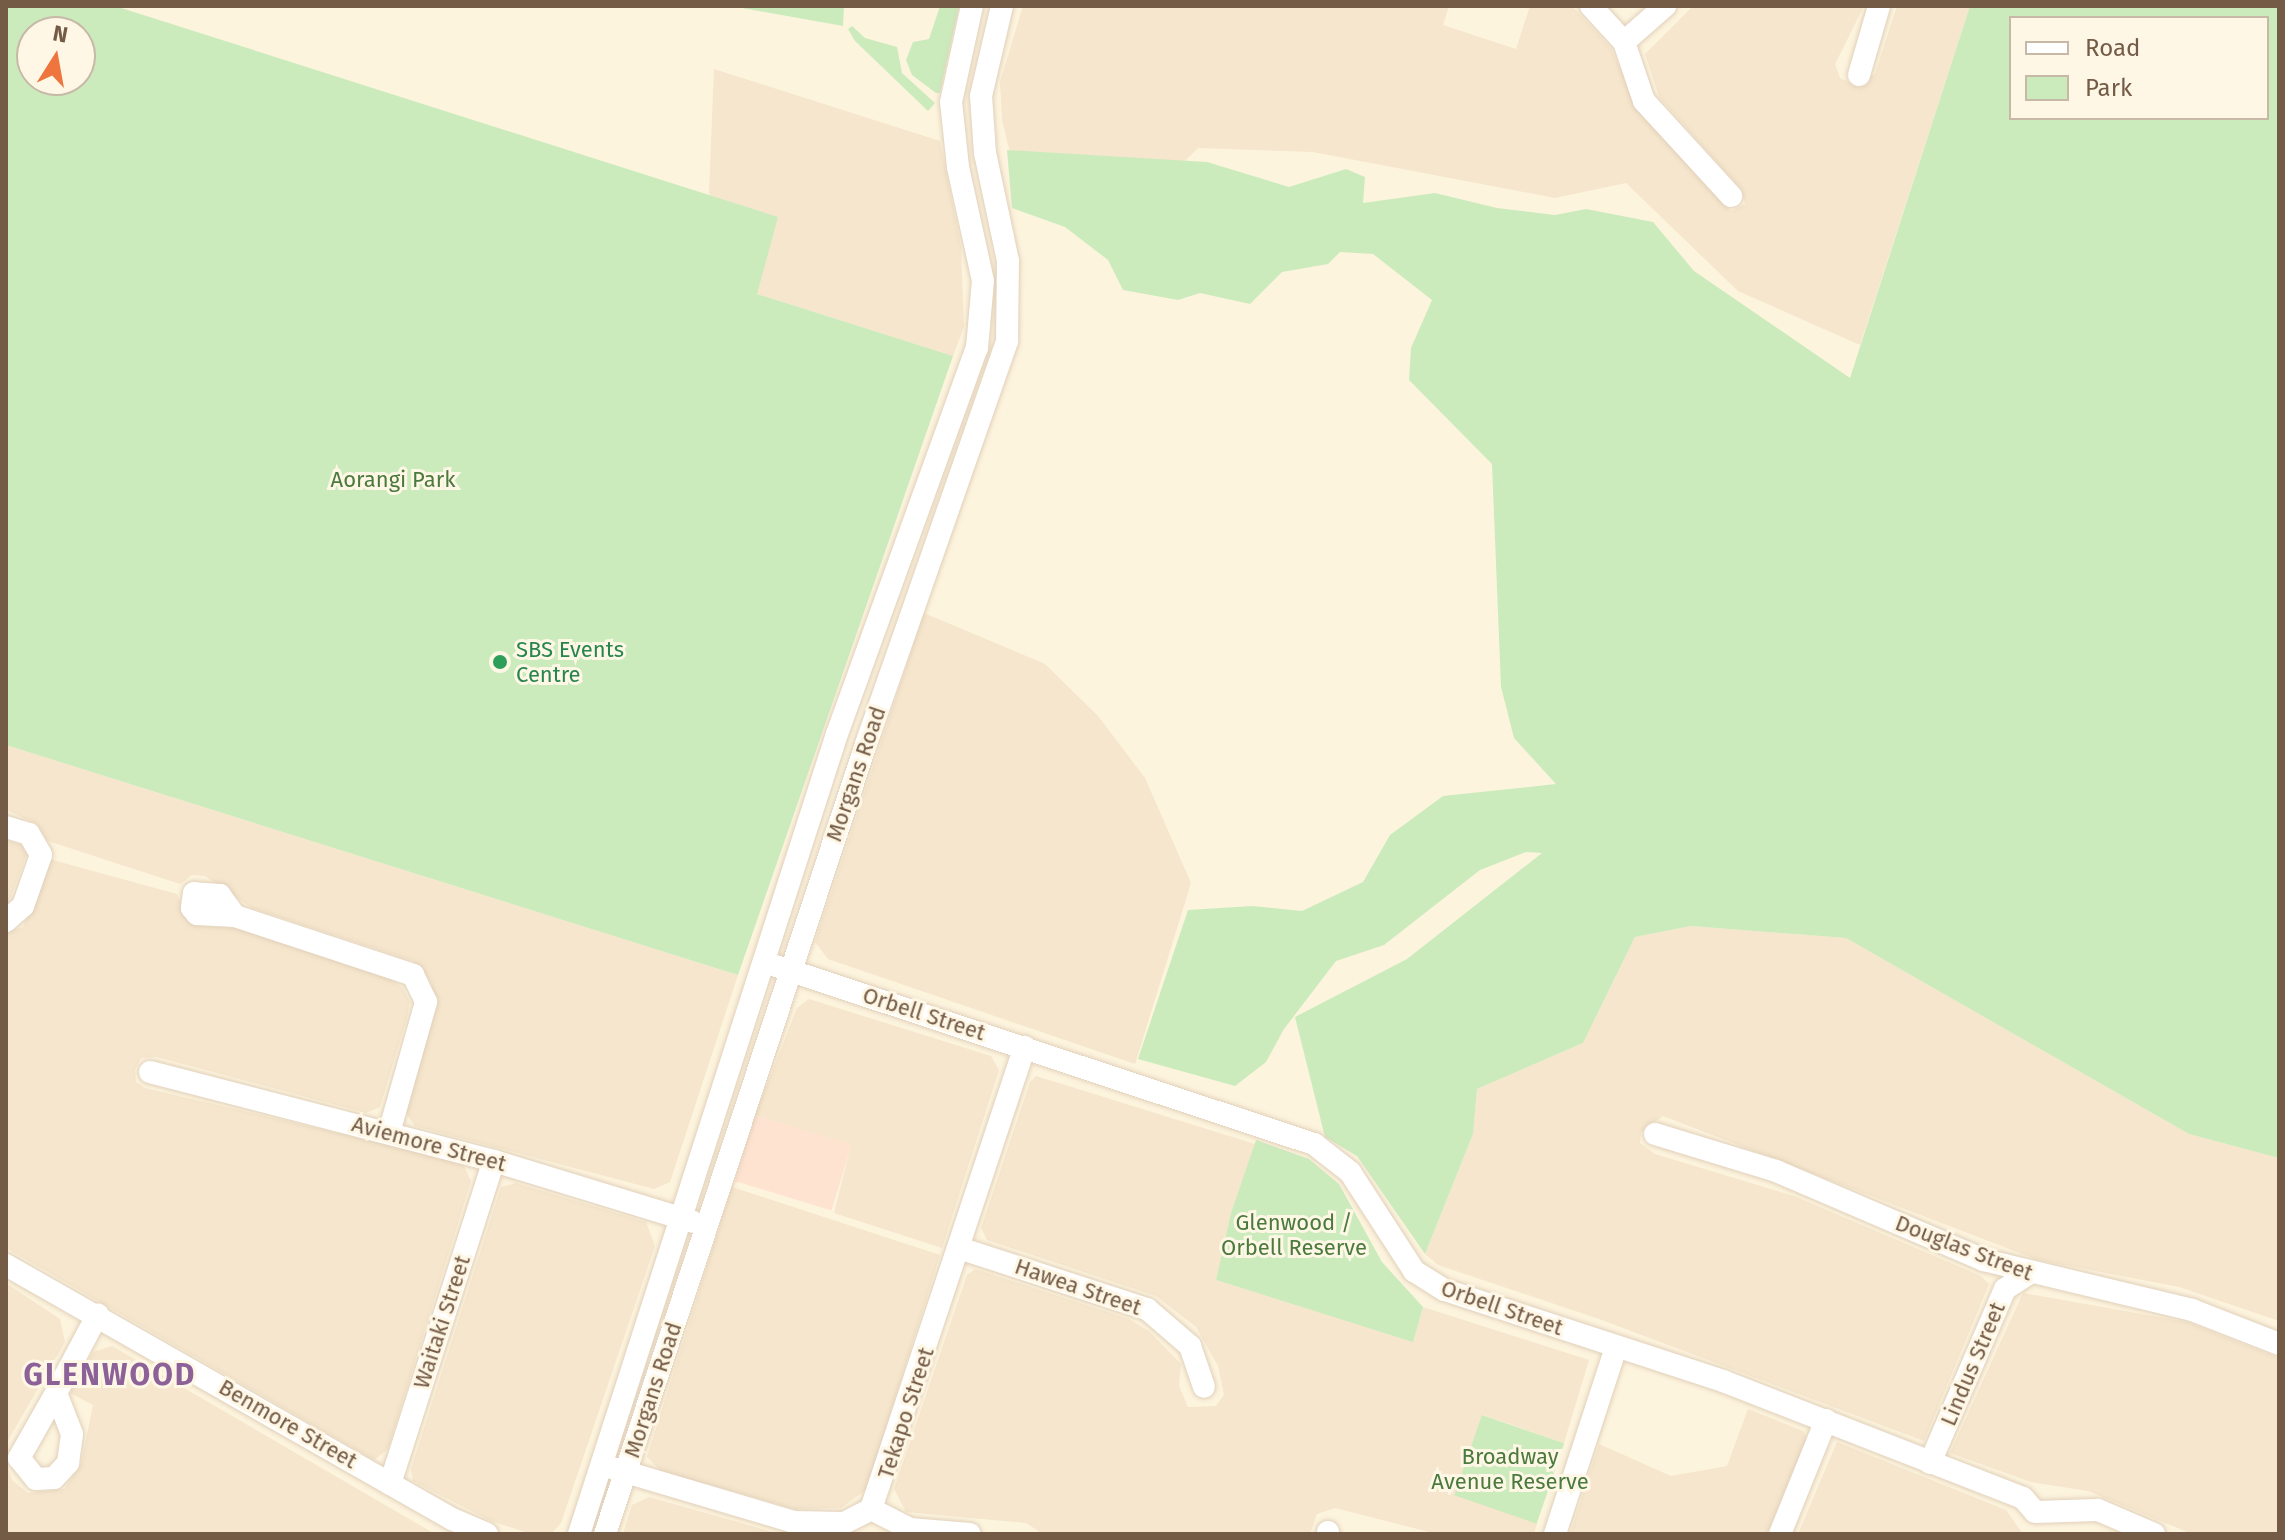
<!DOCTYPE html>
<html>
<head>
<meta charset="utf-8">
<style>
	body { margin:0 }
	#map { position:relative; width:2285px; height:1540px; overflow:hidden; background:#fdf4de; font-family:"Fira Sans",sans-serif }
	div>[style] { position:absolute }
	.residential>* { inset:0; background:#f5e6cd }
	.commercial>* { inset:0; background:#fee3d1; transform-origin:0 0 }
	.green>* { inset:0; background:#cbebbd; transform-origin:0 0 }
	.roads { filter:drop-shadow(0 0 2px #e1d0ba) drop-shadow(0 0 2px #e1d0ba) }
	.minor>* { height:22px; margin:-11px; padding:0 11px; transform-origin:11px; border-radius:11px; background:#fff }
	.dots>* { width:22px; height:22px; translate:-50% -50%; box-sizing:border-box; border:4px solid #fff7e6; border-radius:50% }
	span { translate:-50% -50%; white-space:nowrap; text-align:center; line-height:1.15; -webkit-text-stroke:6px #fff7e6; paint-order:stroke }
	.park-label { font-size:22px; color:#4a7a3d }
	.leisure-label { font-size:22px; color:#27864d }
	.left { translate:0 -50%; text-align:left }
	.street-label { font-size:22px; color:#745b46 }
	.district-label { font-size:30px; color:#8b6198; font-weight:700; letter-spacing:2px }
	.frame { position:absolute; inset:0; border:8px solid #745b46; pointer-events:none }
	.legend { position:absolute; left:2009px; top:16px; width:260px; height:104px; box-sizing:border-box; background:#fff7e6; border:2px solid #c7b9a6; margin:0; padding:10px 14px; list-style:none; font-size:24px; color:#745b46 }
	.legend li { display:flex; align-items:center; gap:16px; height:40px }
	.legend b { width:40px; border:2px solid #c7b9a6 }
	.north { position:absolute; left:16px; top:16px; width:80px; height:80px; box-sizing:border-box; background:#fff7e6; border:2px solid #c7b9a6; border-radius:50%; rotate:11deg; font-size:22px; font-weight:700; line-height:32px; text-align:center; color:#745b46 }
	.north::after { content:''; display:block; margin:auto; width:28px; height:36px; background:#ee753d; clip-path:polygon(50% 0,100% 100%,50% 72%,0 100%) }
</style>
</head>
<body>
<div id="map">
	<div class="residential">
		<i style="clip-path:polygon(1023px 6px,1449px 6px,1443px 25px,1516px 49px,1530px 6px,1572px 6px,1611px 48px,1635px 102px,1731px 211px,1745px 204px,1742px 190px,1659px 97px,1645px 54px,1693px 6px,1864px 6px,1835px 64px,1840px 78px,1856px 85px,1875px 74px,1897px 6px,1970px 6px,1860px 345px,1738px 291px,1626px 183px,1555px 198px,1313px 152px,1198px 148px,1168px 178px,1017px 181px,1002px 120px,1000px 82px)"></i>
		<i style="clip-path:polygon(714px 69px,940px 141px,961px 246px,964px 327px,953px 356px,757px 294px,709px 193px)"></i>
		<i style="clip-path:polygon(924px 613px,1045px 664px,1098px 716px,1145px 778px,1191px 883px,1135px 1064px,828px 959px,815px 942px)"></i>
		<i style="clip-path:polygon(6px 745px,738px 975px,670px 1182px,654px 1189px,415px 1126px,405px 1112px,437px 1006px,430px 980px,413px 961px,252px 908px,205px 876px,192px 875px,180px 884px,48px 841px,37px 824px,6px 810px)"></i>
		<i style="clip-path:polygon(6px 840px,21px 845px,27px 853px,6px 910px)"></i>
		<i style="clip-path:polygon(49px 859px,177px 894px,187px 917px,203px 926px,237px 928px,386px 976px,403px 988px,410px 1002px,407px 1018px,380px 1107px,366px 1113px,157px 1057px,141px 1058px,135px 1070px,136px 1082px,145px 1088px,462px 1162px,471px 1181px,388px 1449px,374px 1460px,6px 1248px,6px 932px,23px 927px)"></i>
		<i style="clip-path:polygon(1691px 926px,1846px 938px,2189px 1134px,2279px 1158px,2279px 1321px,2179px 1287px,2038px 1260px,1663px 1116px,1641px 1132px,1640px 1143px,1655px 1154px,1794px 1196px,1981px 1276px,1989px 1284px,1924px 1441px,1599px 1319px,1438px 1265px,1425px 1254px,1473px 1134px,1477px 1089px,1583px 1043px,1635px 937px)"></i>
		<i style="clip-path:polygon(809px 999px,991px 1056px,999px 1070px,942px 1248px,834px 1213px,851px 1145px,755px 1115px,797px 1008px)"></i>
		<i style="clip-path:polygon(1036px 1076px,1255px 1144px,1231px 1213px,1216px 1280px,1413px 1341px,1423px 1307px,1589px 1360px,1564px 1443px,1483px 1415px,1456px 1495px,1537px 1523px,1534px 1534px,1437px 1534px,1335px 1508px,1317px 1514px,1310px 1534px,1043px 1534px,1026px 1523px,906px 1512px,894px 1489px,967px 1275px,975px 1269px,1129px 1319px,1150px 1332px,1181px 1364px,1179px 1386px,1188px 1407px,1216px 1406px,1224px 1395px,1218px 1366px,1196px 1327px,1156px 1296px,987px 1240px,981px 1228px,1030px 1082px)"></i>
		<i style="clip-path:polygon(516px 1183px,646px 1222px,655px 1246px,561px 1523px,551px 1534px,531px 1534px,491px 1521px,413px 1481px,411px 1469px,501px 1187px)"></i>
		<i style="clip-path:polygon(732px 1187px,940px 1255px,867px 1489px,841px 1508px,795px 1509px,661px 1471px,647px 1457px)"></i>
		<i style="clip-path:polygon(6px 1283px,60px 1319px,65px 1342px,6px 1444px)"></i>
		<i style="clip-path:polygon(2023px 1293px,2187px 1322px,2279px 1358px,2279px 1534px,2192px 1534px,2088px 1491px,2031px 1482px,1950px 1453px)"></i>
		<i style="clip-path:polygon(112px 1346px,435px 1534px,6px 1534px,6px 1462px,12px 1480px,28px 1493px,64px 1489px,81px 1464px,93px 1405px,70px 1393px,93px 1352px)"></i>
		<i style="clip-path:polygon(1748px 1409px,1803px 1431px,1807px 1438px,1767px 1534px,1570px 1534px,1599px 1444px,1671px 1476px,1727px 1466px)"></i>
		<i style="clip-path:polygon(1837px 1442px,2006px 1510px,2023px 1534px,1798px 1534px)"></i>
		<i style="clip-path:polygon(649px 1497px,780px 1534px,623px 1534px,632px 1505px)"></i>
	</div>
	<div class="commercial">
		<i style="left:755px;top:1115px;width:101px;height:69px;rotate:17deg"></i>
	</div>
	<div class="green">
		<i style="clip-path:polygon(evenodd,6px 6px,115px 6px,778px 217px,757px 294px,953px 356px,738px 975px,6px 745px,6px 6px,32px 32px,80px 32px,80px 80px,32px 80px,32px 32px)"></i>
		<i style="clip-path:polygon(731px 6px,844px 6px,843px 26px)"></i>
		<i style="clip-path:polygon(940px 6px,959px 6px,940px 93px,936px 93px,912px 75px,906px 60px,913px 42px,929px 39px)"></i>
		<i style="clip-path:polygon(evenodd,1970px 6px,2279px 6px,2279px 1158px,2189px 1134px,1846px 938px,1691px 926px,1635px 937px,1583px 1043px,1477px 1089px,1473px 1134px,1425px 1254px,1357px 1156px,1325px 1137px,1295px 1017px,1407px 959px,1542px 853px,1526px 852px,1480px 870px,1384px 945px,1336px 961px,1284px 1029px,1266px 1062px,1235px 1086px,1138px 1059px,1188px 910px,1253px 906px,1302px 911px,1363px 882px,1390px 835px,1443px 796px,1556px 784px,1514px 738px,1501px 687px,1492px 464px,1409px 380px,1411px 348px,1432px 300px,1373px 254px,1340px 252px,1328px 264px,1282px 272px,1250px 304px,1200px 293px,1178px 300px,1123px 290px,1108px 260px,1065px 227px,1012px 208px,1007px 150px,1207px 162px,1289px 187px,1346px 169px,1365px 177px,1363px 203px,1435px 193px,1497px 208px,1555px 215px,1586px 209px,1653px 222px,1694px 271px,1850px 378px,1970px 6px,2267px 18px,2267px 118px,2011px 118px,2011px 18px,2267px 18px)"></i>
		<i style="clip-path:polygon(852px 26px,865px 38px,897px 47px,902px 73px,935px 103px,928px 111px,855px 41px,848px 29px)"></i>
		<i style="clip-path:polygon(1256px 1140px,1309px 1159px,1339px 1184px,1382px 1262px,1423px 1307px,1413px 1342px,1216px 1280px,1231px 1213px)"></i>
		<i style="left:1482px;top:1415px;width:87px;height:85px;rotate:19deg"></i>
	</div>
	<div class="roads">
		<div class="minor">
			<i style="left:1591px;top:6px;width:49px;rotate:47.5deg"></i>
			<i style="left:1624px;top:42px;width:55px;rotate:-41.3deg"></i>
			<i style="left:1624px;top:42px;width:62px;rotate:71.3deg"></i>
			<i style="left:1644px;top:101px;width:129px;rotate:47.5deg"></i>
			<i style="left:1859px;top:75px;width:72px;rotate:-73.8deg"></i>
			<i style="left:6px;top:827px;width:24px;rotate:17deg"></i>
			<i style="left:29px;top:834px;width:24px;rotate:60deg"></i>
			<i style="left:41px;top:855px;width:54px;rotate:109.4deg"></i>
			<i style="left:23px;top:906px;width:23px;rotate:139deg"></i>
			<i style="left:235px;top:916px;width:26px;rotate:-126deg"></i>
			<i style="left:220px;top:895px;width:26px;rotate:-176deg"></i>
			<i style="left:194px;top:893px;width:15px;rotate:98deg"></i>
			<i style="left:192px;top:908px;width:8px;rotate:50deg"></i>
			<i style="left:197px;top:914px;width:38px;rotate:3deg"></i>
			<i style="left:235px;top:916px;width:188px;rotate:18.3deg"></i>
			<i style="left:413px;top:975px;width:30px;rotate:64deg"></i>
			<i style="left:426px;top:1002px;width:136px;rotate:105.8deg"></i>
			<i style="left:776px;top:966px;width:567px;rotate:18.31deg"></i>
			<i style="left:1314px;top:1144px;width:46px;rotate:37.9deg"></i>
			<i style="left:1350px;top:1172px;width:118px;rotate:57.1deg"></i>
			<i style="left:1414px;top:1271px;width:36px;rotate:32deg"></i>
			<i style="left:1445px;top:1290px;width:293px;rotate:18.1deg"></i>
			<i style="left:1723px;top:1381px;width:322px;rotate:21.3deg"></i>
			<i style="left:2023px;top:1498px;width:18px;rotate:49deg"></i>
			<i style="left:2035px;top:1512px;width:63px;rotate:-1.8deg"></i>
			<i style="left:2098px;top:1510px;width:61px;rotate:23.2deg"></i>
			<i style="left:150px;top:1072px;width:355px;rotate:14.5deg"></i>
			<i style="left:494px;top:1161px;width:208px;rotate:17deg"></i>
			<i style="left:1655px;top:1134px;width:127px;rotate:17deg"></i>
			<i style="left:1776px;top:1171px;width:226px;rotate:23.2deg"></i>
			<i style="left:1984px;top:1260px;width:214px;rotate:13.5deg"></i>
			<i style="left:2192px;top:1310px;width:93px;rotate:21.3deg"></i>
			<i style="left:959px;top:1248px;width:198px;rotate:18deg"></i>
			<i style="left:1147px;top:1309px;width:57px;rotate:40.7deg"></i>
			<i style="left:1190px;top:1346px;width:43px;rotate:71.1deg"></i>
			<i style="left:6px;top:1265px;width:513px;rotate:29.66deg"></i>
			<i style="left:452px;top:1519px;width:38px;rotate:23deg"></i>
			<i style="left:56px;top:1393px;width:75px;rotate:119.6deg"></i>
			<i style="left:19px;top:1458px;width:27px;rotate:51deg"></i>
			<i style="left:36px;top:1479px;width:18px;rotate:-3deg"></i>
			<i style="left:54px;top:1478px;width:21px;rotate:-47deg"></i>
			<i style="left:68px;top:1463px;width:29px;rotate:-82deg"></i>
			<i style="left:72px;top:1434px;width:44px;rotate:-111.3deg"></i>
			<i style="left:56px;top:1393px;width:89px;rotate:-62deg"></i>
			<i style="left:1930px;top:1463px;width:189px;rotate:-66.7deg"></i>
			<i style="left:2005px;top:1289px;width:27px;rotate:-33deg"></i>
			<i style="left:612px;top:1468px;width:190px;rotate:16.5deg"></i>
			<i style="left:794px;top:1522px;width:50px;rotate:1.1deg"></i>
			<i style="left:844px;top:1523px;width:30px;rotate:-27deg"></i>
			<i style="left:871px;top:1509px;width:487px;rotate:-71.6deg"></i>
			<i style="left:390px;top:1484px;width:339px;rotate:-72.2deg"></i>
			<i style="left:871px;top:1509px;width:44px;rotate:27.1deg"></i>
			<i style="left:910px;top:1529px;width:60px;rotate:4.8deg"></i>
			<i style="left:579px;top:1534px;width:841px;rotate:-72.13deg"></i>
			<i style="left:837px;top:734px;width:411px;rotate:-70.1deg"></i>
			<i style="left:977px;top:348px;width:67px;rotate:-84.9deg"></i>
			<i style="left:983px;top:281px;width:117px;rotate:-102.4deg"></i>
			<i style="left:958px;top:167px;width:65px;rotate:-96.1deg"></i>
			<i style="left:951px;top:102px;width:98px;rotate:-77.7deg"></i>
			<i style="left:605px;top:1534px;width:832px;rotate:-71.72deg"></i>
			<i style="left:866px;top:744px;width:427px;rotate:-70.7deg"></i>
			<i style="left:1007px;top:341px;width:80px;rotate:-89.3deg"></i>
			<i style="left:1008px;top:261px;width:110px;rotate:-102deg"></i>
			<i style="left:985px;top:153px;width:57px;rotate:-94deg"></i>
			<i style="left:981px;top:96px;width:92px;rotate:-76.9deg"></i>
			<i style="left:1328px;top:1534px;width:2px;rotate:-90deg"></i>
			<i style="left:1555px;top:1534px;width:197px;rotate:-71.9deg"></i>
			<i style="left:1780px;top:1534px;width:123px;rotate:-68deg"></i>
		</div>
	</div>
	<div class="dots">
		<i style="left:500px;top:662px;background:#2e9e5b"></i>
	</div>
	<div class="park-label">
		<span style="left:393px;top:480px">Aorangi Park</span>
		<span style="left:1294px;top:1235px">Glenwood /<br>Orbell Reserve</span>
		<span style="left:1510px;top:1469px">Broadway<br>Avenue Reserve</span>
	</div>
	<div class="leisure-label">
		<span class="left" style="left:516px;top:662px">SBS Events<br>Centre</span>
	</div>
	<div class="street-label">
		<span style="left:856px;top:774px;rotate:-71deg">Morgans Road</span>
		<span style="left:924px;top:1014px;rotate:18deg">Orbell Street</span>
		<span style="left:429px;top:1144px;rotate:15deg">Aviemore Street</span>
		<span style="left:1964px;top:1248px;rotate:21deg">Douglas Street</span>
		<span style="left:1078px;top:1287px;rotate:19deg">Hawea Street</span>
		<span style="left:1502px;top:1308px;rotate:19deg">Orbell Street</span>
		<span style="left:442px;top:1322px;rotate:-72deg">Waitaki Street</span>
		<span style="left:1973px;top:1364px;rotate:-67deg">Lindus Street</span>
		<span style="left:653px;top:1390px;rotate:-72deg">Morgans Road</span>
		<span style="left:906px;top:1413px;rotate:-72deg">Tekapo Street</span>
		<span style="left:288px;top:1424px;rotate:30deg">Benmore Street</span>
	</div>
	<div class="district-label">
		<span style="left:110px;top:1375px">GLENWOOD</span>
	</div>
	<div class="frame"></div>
	<ul class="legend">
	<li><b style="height:10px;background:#fff"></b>Road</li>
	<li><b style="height:22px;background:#cbebbd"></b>Park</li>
	</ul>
	<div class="north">N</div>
</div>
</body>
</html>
